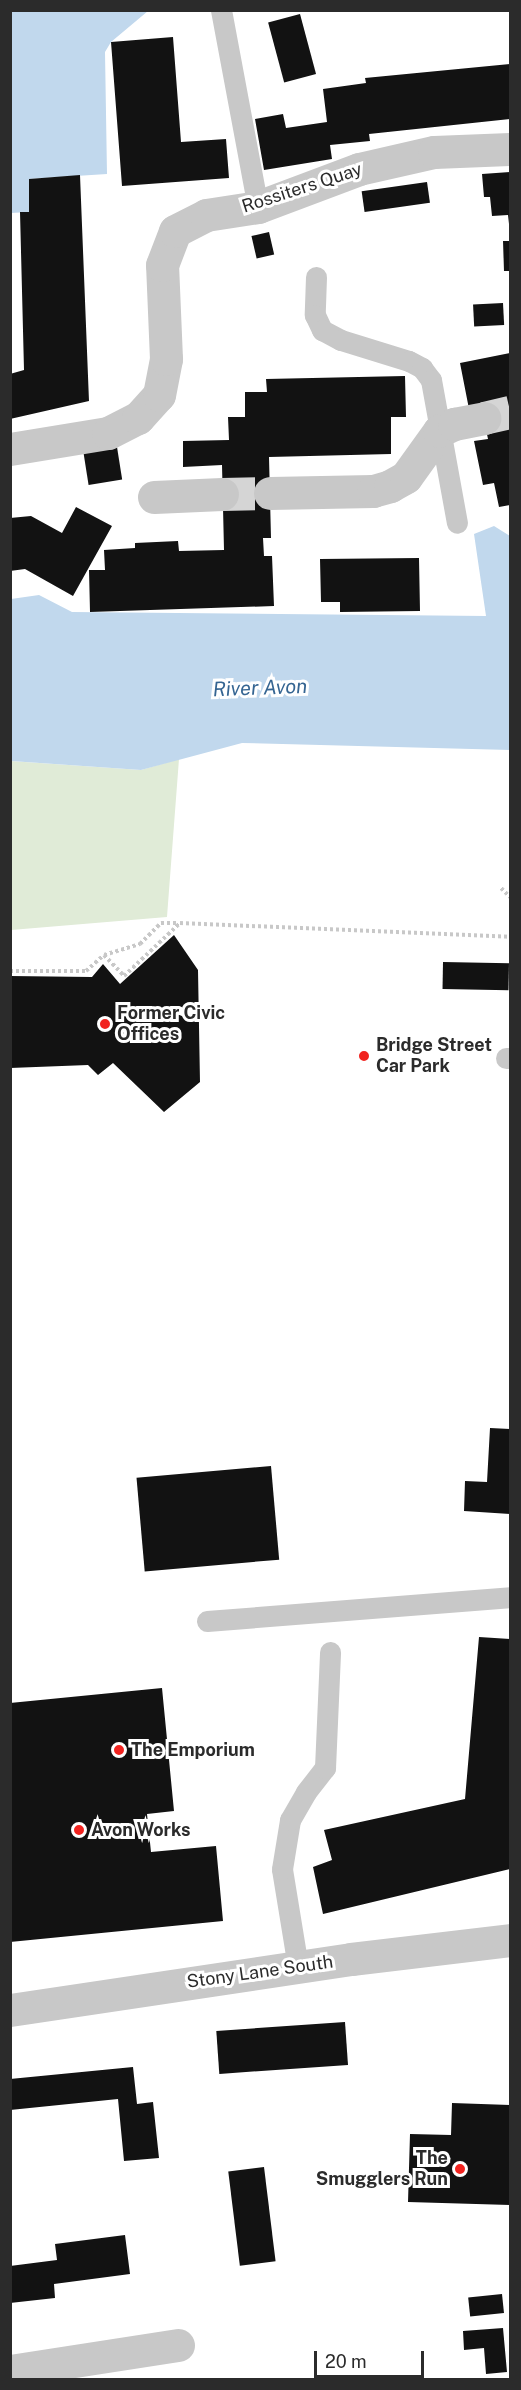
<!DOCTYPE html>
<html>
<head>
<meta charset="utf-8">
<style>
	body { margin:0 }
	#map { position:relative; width:521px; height:2390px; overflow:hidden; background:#fff; font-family:"Public Sans",sans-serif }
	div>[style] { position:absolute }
	.green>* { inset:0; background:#e0ebd7 }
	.water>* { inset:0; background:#c1d8ed }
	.building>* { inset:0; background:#121212; transform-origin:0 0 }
	.minor-tunnel>* { height:33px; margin-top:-16.5px; transform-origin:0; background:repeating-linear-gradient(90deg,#d5d5d5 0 33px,transparent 0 49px) }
	.path>* { height:4px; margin-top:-2px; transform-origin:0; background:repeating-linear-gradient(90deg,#c8c8c8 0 3px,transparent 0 6px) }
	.service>* { height:21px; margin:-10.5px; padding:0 10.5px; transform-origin:10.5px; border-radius:10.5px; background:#c8c8c8 }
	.minor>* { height:33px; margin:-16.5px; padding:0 16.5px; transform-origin:16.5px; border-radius:16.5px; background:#c8c8c8 }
	.dots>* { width:16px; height:16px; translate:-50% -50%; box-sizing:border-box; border:3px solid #fff; border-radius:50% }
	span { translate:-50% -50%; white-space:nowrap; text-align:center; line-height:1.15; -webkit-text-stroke:6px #fff; paint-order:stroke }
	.street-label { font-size:18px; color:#2b2b2b }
	.poi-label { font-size:18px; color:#2b2b2b; font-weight:700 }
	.left { translate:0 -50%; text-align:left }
	.right { translate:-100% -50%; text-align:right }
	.water-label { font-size:20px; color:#356592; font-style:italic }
	.frame { position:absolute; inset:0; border:12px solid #2b2b2b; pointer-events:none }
	.scale { position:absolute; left:314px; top:2351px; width:110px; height:27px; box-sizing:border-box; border:3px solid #2b2b2b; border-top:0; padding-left:8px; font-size:18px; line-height:21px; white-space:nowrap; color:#2b2b2b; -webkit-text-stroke:4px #fff; paint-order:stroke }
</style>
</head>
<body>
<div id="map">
	<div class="green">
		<i style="clip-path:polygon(179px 759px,167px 917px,11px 930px,10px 761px,141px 770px)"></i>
	</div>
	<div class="water">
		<i style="clip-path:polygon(11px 11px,148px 11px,111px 42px,105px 52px,107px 174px,29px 179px,29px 212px,11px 213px)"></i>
		<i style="clip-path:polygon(494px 526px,510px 536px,510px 750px,242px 743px,141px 770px,11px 761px,11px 599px,39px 595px,72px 612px,486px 616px,474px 534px)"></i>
	</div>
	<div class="building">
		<i style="left:300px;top:14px;width:62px;height:33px;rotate:75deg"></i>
		<i style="clip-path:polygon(173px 37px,181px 142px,226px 139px,229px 178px,122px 186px,111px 42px)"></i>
		<i style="clip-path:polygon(510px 64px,510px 119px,369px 134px,370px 141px,330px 145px,332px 159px,264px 170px,255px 119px,283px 114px,286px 128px,327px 122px,323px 89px,366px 83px,365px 78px)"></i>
		<i style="clip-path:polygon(510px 172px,510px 224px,509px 224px,508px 215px,492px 216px,490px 197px,484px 197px,482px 174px)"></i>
		<i style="clip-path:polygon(80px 175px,89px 401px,10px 419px,10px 374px,24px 370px,20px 212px,29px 212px,29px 179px)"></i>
		<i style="left:427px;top:182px;width:21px;height:66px;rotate:82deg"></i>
		<i style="left:269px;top:232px;width:23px;height:18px;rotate:77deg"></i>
		<i style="clip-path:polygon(503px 241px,510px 241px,510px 271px,504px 271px)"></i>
		<i style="left:503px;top:303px;width:22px;height:30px;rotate:87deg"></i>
		<i style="clip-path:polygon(510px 353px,510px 505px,499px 507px,494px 483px,483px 485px,474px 441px,488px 439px,481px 406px,469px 409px,460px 363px)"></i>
		<i style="clip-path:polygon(405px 376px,406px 417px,391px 417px,391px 454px,269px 457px,271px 538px,263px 538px,264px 556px,272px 556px,274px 606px,90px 612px,89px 570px,105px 570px,104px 550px,135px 548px,135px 543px,178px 541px,179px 551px,224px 550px,222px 465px,183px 467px,183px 441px,229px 440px,228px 417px,245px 417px,245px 392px,267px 392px,266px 379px)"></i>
		<i style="left:117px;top:447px;width:33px;height:34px;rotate:81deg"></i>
		<i style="clip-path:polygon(76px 507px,112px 526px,73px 596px,25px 569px,10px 571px,10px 518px,31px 516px,62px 533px)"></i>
		<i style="clip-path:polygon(419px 558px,420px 611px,340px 612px,340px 602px,321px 602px,320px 559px)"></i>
		<i style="clip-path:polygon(174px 935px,198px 970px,200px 1082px,164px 1112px,113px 1063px,98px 1075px,88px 1065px,10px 1068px,10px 976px,92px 977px,103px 964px,120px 984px)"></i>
		<i style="left:443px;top:962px;width:66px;height:27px;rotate:1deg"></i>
		<i style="clip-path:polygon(490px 1428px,510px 1429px,510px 1514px,464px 1511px,465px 1481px,487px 1482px)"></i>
		<i style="left:271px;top:1466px;width:94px;height:135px;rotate:85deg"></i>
		<i style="clip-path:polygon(479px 1637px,510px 1639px,510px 1869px,323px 1914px,313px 1867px,332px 1860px,324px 1830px,465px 1799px)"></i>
		<i style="clip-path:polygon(162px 1688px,174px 1811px,147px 1814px,151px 1852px,216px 1846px,223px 1921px,10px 1942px,10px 1703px)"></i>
		<i style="left:345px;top:2022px;width:43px;height:129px;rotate:86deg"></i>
		<i style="clip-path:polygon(133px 2067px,137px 2104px,153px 2102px,159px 2158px,124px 2161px,118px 2099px,10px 2110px,10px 2079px)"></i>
		<i style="clip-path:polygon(452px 2103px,510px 2105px,510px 2205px,408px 2202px,410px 2134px,451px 2135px)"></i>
		<i style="left:264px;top:2167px;width:95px;height:36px;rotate:83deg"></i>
		<i style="clip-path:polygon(125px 2235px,130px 2274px,54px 2284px,55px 2298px,10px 2303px,10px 2266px,57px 2260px,55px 2244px)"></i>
		<i style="left:502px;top:2294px;width:19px;height:34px;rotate:84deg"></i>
		<i style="clip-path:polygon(503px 2328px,507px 2372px,486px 2374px,484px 2348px,464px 2350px,463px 2331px)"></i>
	</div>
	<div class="minor-tunnel">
		<i style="left:484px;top:418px;width:27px;rotate:-13deg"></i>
		<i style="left:222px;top:494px;width:48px;rotate:-1.2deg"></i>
	</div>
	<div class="path">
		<i style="left:501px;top:888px;width:13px;rotate:45deg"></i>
		<i style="left:104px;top:955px;width:38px;rotate:-17deg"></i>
		<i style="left:140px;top:944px;width:30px;rotate:-45deg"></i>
		<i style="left:161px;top:923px;width:18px"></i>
		<i style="left:10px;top:971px;width:76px"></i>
		<i style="left:86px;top:971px;width:24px;rotate:-42deg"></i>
		<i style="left:104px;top:955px;width:29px;rotate:46deg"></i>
		<i style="left:124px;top:976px;width:77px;rotate:-43.4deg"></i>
		<i style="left:180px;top:923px;width:330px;rotate:2.4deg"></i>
	</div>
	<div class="service">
		<i style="left:221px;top:10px;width:200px;rotate:79.4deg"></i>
		<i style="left:316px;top:277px;width:38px;rotate:92deg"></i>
		<i style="left:315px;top:315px;width:17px;rotate:65deg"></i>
		<i style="left:322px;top:330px;width:21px;rotate:28deg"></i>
		<i style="left:341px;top:340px;width:71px;rotate:17.2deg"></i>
		<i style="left:409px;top:361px;width:15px;rotate:28deg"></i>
		<i style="left:422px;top:368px;width:15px;rotate:53deg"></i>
		<i style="left:431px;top:380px;width:145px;rotate:79.7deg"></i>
		<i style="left:506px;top:1058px;width:4px"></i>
		<i style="left:207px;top:1621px;width:304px;rotate:-4.5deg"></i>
		<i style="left:298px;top:1967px;width:99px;rotate:-99.3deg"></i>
		<i style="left:282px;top:1869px;width:50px;rotate:-80.7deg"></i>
		<i style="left:290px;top:1820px;width:32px;rotate:-60deg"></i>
		<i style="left:306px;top:1792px;width:31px;rotate:-52deg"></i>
		<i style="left:325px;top:1768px;width:116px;rotate:-87.5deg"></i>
	</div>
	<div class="minor">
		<i style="left:10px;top:449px;width:99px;rotate:-9.3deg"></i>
		<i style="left:108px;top:433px;width:34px;rotate:-27deg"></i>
		<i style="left:138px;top:418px;width:31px;rotate:-48deg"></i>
		<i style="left:159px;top:395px;width:37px;rotate:-79deg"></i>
		<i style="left:166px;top:359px;width:94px;rotate:-92.4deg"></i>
		<i style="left:162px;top:265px;width:36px;rotate:-69deg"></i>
		<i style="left:175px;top:231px;width:35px;rotate:-27deg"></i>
		<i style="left:206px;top:215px;width:53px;rotate:-8.7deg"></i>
		<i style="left:258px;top:207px;width:108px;rotate:-20.6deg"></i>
		<i style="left:359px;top:169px;width:77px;rotate:-12.8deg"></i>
		<i style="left:434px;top:152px;width:76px;rotate:-2.3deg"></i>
		<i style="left:270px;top:493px;width:103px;rotate:-1.1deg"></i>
		<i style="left:373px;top:491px;width:18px;rotate:-16deg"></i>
		<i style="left:390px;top:486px;width:18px;rotate:-29deg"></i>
		<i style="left:406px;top:477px;width:57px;rotate:-54.3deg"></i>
		<i style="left:439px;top:431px;width:17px;rotate:-25deg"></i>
		<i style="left:454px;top:424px;width:31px;rotate:-11deg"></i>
		<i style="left:154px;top:497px;width:68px;rotate:-2.5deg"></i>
		<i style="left:10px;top:2010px;width:345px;rotate:-8.5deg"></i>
		<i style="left:351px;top:1959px;width:160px;rotate:-6.8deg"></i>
		<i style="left:10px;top:2371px;width:170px;rotate:-8.8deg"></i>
	</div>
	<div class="dots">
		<i style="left:105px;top:1024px;background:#f1231f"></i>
		<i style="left:364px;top:1056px;background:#f1231f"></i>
		<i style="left:119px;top:1750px;background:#f1231f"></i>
		<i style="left:79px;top:1830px;background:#f1231f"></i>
		<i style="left:460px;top:2169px;background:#f1231f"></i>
	</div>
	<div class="street-label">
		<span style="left:302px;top:188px;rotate:-18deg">Rossiters Quay</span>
		<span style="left:260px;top:1972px;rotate:-8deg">Stony Lane South</span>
	</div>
	<div class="poi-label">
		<span class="left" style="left:117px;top:1024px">Former Civic<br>Offices</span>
		<span class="left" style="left:376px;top:1056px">Bridge Street<br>Car Park</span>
		<span class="left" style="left:131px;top:1750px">The Emporium</span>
		<span class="left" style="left:91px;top:1830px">Avon Works</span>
		<span class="right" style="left:448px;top:2169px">The<br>Smugglers Run</span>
	</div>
	<div class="water-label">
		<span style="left:260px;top:688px;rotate:-2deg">River Avon</span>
	</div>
	<div class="frame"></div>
	<div class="scale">20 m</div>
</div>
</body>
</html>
